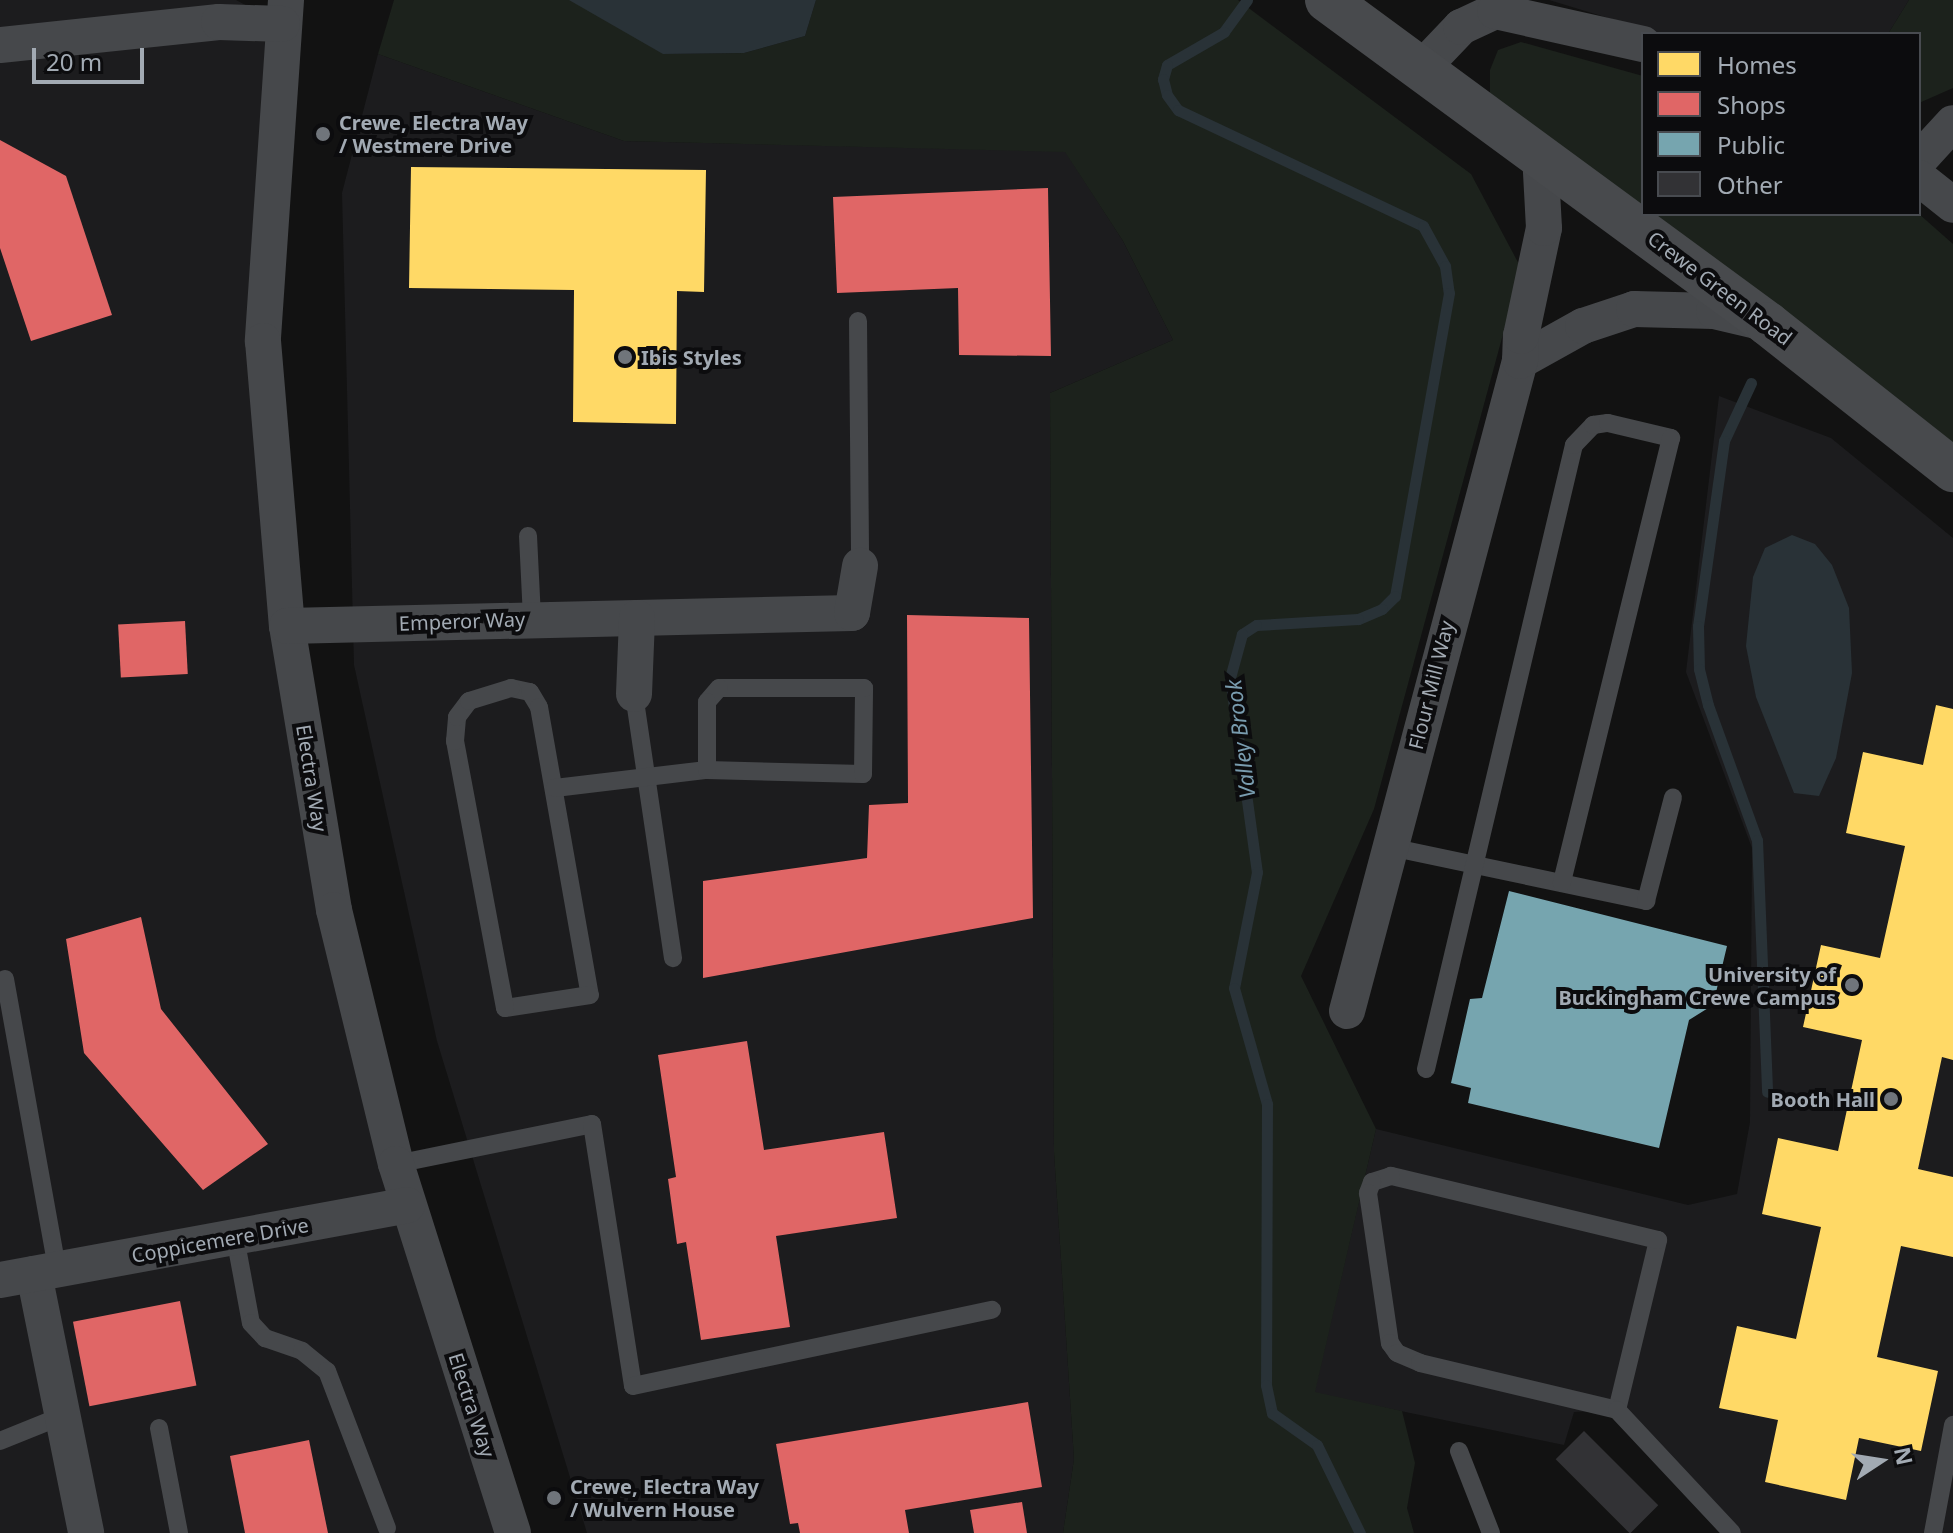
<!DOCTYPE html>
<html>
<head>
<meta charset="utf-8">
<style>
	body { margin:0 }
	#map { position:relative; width:1953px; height:1533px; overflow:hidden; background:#121212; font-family:"Noto Sans",sans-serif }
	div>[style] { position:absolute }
	.built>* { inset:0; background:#1c1c1e }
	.green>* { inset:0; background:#1c221c }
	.water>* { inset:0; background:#293237 }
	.homes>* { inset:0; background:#ffd966 }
	.shops>* { inset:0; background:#e06666; transform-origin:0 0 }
	.public>* { inset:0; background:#76a5af }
	.stream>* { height:11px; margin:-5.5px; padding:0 5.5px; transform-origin:5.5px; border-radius:5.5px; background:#293237 }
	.building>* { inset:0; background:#323235; transform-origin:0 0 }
	.service>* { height:18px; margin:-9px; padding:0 9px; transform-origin:9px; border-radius:9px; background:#46484b }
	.minor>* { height:36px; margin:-18px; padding:0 18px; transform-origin:18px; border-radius:18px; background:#46484b }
	.primary>* { height:44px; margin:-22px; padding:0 22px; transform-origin:22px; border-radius:22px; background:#484a4d }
	.dots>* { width:22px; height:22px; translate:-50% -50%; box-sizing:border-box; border:4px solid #0c0c0e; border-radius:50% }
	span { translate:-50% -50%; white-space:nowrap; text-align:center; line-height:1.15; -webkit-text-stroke:8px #0c0c0e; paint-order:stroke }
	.poi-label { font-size:20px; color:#a2aab3; font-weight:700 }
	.left { translate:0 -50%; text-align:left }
	.right { translate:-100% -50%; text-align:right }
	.street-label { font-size:20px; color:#a2aab3 }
	.water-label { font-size:22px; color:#799caf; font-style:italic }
	.legend { position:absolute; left:1641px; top:32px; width:280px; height:184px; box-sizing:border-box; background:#0c0c0e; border:2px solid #484b50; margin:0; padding:10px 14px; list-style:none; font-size:24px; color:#a2aab3 }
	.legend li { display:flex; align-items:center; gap:16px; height:40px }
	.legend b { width:40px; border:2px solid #484b50 }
	.north { position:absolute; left:1841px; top:1421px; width:80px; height:80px; -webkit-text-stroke:6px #0c0c0e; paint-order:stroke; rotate:78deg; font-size:22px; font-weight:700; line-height:32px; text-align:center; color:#a2aab3 }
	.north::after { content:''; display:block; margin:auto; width:28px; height:36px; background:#a2aab3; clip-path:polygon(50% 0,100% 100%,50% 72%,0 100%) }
	.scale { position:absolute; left:32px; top:48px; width:112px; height:36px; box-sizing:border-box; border:4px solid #a2aab3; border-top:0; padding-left:10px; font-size:24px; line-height:28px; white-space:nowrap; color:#a2aab3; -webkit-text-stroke:6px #0c0c0e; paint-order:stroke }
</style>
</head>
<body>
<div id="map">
	<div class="built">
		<i style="clip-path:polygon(0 0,236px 0,282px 24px,263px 341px,334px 910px,513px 1533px,0 1533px)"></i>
		<i style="clip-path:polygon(1549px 0,1909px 0,1888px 34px,1661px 34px)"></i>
		<i style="clip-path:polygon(378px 54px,624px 141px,1065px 151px,1123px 241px,1173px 340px,1050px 393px,1054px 1152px,1074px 1459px,1063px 1533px,587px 1533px,437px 1041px,354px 665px,342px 193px)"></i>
		<i style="clip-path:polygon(1719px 396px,1831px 438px,1953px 538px,1953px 1533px,1731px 1533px,1617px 1410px,1574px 1412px,1564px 1445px,1314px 1393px,1376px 1129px,1688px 1205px,1737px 1194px,1750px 1122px,1752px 848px,1686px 672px)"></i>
	</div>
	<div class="green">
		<i style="clip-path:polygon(394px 0,575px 0,664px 54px,744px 53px,805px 36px,816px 0,1238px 0,1471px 174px,1521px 268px,1374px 809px,1301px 976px,1376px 1129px,1315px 1392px,1402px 1411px,1415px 1463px,1407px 1508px,1414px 1533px,1063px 1533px,1074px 1459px,1054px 1152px,1050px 393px,1173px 340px,1123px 241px,1065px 152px,624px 141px,378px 54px)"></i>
		<i style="clip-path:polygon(1909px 0,1953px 0,1953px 88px,1919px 103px,1919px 34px,1888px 34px)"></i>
		<i style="clip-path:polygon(1521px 42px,1643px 76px,1643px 211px,1490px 96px,1490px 70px,1498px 50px)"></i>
		<i style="clip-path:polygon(1647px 214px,1919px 214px,1953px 244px,1953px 447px)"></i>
	</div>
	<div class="water">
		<i style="clip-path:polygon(569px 0,816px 0,805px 36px,744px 53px,663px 54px)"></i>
		<i style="clip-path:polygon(1792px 535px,1815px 544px,1832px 565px,1849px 608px,1852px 673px,1836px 758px,1819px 796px,1794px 793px,1756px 697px,1746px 646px,1753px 577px,1765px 548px)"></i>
	</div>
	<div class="homes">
		<i style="clip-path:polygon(411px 167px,706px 170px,704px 292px,677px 291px,676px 424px,573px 422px,574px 290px,409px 288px)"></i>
		<i style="clip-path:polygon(1936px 705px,1953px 709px,1953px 1060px,1942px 1057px,1918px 1169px,1953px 1177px,1953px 1257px,1901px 1246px,1877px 1357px,1938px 1371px,1921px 1451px,1859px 1438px,1846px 1500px,1765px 1482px,1778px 1420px,1719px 1408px,1737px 1326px,1796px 1339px,1821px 1227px,1762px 1214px,1778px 1138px,1838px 1151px,1862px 1040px,1803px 1027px,1821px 945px,1880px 958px,1905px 846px,1846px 833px,1863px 752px,1923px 765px)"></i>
	</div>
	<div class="shops">
		<i style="clip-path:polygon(0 140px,66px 176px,112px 315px,31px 341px,0 248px)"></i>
		<i style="clip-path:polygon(1048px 188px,1051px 356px,959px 355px,958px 288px,837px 293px,833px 197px)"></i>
		<i style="clip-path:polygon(907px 615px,1029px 618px,1033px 918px,703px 978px,703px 881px,867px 858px,869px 805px,908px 803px)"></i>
		<i style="left:185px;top:621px;width:53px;height:67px;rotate:87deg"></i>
		<i style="clip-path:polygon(141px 917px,161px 1009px,268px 1144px,203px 1190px,84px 1053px,66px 939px)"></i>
		<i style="clip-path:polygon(747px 1041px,764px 1150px,884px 1132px,897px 1218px,776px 1236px,790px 1327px,701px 1340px,686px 1242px,677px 1244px,668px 1179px,676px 1177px,658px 1055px)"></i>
		<i style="left:180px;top:1301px;width:86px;height:109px;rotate:79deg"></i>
		<i style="clip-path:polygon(1028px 1402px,1042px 1487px,905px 1510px,909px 1533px,800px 1533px,798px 1523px,790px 1524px,776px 1444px)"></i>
		<i style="clip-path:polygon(309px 1440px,328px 1533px,245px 1533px,230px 1456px)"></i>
		<i style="clip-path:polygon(1022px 1502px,1027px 1533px,974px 1533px,970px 1510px)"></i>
	</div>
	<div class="public">
		<i style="clip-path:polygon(1509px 891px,1727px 946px,1713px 1005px,1689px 1020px,1659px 1148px,1468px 1103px,1471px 1088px,1451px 1083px,1470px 999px,1482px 998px)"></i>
	</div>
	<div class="stream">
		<i style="left:1247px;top:0;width:39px;rotate:126deg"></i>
		<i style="left:1224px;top:32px;width:66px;rotate:149.9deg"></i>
		<i style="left:1167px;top:65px;width:15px;rotate:106deg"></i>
		<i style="left:1163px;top:79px;width:16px;rotate:76deg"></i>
		<i style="left:1167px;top:95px;width:19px;rotate:54deg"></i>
		<i style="left:1178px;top:110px;width:271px;rotate:25.3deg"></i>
		<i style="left:1423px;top:226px;width:46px;rotate:61.2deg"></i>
		<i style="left:1445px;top:266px;width:27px;rotate:82deg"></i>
		<i style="left:1449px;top:293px;width:308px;rotate:100.1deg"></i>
		<i style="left:1395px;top:596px;width:18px;rotate:135deg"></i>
		<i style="left:1382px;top:609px;width:26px;rotate:157deg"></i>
		<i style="left:1358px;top:619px;width:102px;rotate:176.6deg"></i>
		<i style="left:1256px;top:625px;width:17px;rotate:147deg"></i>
		<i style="left:1242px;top:634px;width:46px;rotate:105.3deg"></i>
		<i style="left:1230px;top:678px;width:196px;rotate:82.1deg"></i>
		<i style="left:1257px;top:872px;width:118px;rotate:101.2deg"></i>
		<i style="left:1234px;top:988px;width:121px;rotate:74.1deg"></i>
		<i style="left:1267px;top:1104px;width:281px;rotate:90.2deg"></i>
		<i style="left:1266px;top:1385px;width:29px;rotate:78deg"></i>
		<i style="left:1272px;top:1413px;width:55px;rotate:35.4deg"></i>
		<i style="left:1317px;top:1445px;width:98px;rotate:64deg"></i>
		<i style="left:1751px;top:383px;width:64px;rotate:115deg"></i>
		<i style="left:1724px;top:441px;width:187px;rotate:98deg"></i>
		<i style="left:1698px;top:626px;width:43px;rotate:88.7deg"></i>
		<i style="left:1699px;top:669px;width:37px;rotate:76deg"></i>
		<i style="left:1708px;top:705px;width:144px;rotate:70.1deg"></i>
		<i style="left:1757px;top:840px;width:252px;rotate:87.7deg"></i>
	</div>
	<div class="building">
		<i style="left:1584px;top:1431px;width:105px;height:40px;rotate:45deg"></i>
	</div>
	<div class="service">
		<i style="left:858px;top:321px;width:245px;rotate:89.5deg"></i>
		<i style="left:528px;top:536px;width:83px;rotate:87.2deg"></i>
		<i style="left:511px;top:688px;width:19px;rotate:12deg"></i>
		<i style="left:530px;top:692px;width:17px;rotate:59deg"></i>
		<i style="left:539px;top:707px;width:292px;rotate:80deg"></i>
		<i style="left:590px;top:995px;width:86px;rotate:171.3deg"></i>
		<i style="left:505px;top:1008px;width:272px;rotate:-100.6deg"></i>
		<i style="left:455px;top:741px;width:24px;rotate:-85deg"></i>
		<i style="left:457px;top:717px;width:20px;rotate:-53deg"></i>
		<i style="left:469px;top:701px;width:44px;rotate:-17.2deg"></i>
		<i style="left:634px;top:694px;width:267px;rotate:81.6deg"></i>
		<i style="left:555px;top:788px;width:153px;rotate:-6.8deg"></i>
		<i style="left:707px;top:770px;width:156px;rotate:1.5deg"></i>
		<i style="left:863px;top:774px;width:86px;rotate:-89.3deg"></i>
		<i style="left:864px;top:688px;width:145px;rotate:180deg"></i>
		<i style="left:719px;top:688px;width:18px;rotate:131deg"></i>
		<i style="left:707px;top:702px;width:68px;rotate:90deg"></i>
		<i style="left:1390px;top:847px;width:262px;rotate:11.9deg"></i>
		<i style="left:1646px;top:901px;width:107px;rotate:-75.4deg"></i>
		<i style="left:5px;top:979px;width:295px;rotate:79.8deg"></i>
		<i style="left:1426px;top:1069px;width:641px;rotate:-76.66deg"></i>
		<i style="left:1574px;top:445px;width:28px;rotate:-46deg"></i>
		<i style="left:1593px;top:425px;width:15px;rotate:-8deg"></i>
		<i style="left:1608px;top:423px;width:65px;rotate:13.4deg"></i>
		<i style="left:1671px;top:438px;width:458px;rotate:103.8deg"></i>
		<i style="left:396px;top:1164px;width:200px;rotate:-11.5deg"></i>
		<i style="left:592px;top:1124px;width:265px;rotate:81.1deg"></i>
		<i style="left:633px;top:1386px;width:367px;rotate:-12deg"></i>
		<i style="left:235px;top:1237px;width:87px;rotate:79.5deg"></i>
		<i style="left:251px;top:1323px;width:21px;rotate:47deg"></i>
		<i style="left:265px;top:1338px;width:39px;rotate:19deg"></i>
		<i style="left:302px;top:1351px;width:32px;rotate:39deg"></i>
		<i style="left:327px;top:1371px;width:168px;rotate:69.1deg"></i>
		<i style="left:1617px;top:1410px;width:175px;rotate:-76.4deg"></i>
		<i style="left:1658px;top:1240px;width:275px;rotate:-166.5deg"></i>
		<i style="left:1391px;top:1176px;width:20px;rotate:162deg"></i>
		<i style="left:1372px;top:1182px;width:12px;rotate:110deg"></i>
		<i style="left:1368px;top:1193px;width:152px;rotate:81.7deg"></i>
		<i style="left:1390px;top:1343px;width:12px;rotate:55deg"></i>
		<i style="left:1397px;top:1353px;width:25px;rotate:23deg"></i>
		<i style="left:1420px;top:1363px;width:203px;rotate:13.4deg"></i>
		<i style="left:1617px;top:1410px;width:168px;rotate:46.9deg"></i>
		<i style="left:159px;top:1428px;width:107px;rotate:79.2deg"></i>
		<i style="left:0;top:1441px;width:67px;rotate:-22deg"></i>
		<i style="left:1459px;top:1451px;width:88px;rotate:68.7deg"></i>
		<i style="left:1933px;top:1533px;width:110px;rotate:-79.5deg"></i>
	</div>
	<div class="minor">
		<i style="left:286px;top:0;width:342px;rotate:93.9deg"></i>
		<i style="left:263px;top:341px;width:286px;rotate:85.2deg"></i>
		<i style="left:287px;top:626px;width:288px;rotate:80.6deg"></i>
		<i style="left:334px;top:910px;width:261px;rotate:76.3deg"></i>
		<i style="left:396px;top:1164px;width:387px;rotate:72.4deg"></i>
		<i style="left:0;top:45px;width:220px;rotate:-6deg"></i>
		<i style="left:219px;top:22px;width:63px;rotate:1.8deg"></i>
		<i style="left:1422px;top:68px;width:57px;rotate:-46.4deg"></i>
		<i style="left:1461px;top:27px;width:38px;rotate:-25deg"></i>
		<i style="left:1495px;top:11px;width:152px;rotate:12.6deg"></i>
		<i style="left:1919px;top:160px;width:50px;rotate:-47.4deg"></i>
		<i style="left:1919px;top:178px;width:43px;rotate:38.5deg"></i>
		<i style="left:1520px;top:361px;width:72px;rotate:-29.1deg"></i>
		<i style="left:1583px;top:326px;width:54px;rotate:-18.4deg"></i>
		<i style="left:1634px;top:309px;width:80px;rotate:1.4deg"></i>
		<i style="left:1714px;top:311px;width:48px;rotate:13.2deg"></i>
		<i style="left:287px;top:626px;width:565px;rotate:-1.32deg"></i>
		<i style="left:852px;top:613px;width:48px;rotate:-80.3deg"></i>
		<i style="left:634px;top:694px;width:76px;rotate:-87.7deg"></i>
		<i style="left:1347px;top:1011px;width:673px;rotate:-75.1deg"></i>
		<i style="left:1520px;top:361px;width:25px;rotate:-88deg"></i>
		<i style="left:1521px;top:336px;width:110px;rotate:-78deg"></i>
		<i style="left:1544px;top:228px;width:75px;rotate:-93.1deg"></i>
		<i style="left:34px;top:1274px;width:264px;rotate:78.6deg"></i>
		<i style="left:0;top:1280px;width:414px;rotate:-10.4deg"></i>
	</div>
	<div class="primary">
		<i style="left:1327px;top:0;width:547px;rotate:36.3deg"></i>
		<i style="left:1768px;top:324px;width:236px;rotate:38.3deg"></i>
	</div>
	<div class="dots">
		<i style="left:323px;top:134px;background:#70757b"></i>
		<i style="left:625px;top:357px;background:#70757b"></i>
		<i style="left:1852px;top:985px;background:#70757b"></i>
		<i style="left:1891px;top:1099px;background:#70757b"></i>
		<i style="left:554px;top:1498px;background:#70757b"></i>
	</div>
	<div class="poi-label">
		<span class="left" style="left:339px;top:134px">Crewe, Electra Way<br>/ Westmere Drive</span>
		<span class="left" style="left:641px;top:357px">Ibis Styles</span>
		<span class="right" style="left:1836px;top:986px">University of<br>Buckingham Crewe Campus</span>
		<span class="right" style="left:1875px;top:1099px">Booth Hall</span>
		<span class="left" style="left:570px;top:1498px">Crewe, Electra Way<br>/ Wulvern House</span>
	</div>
	<div class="street-label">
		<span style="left:1720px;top:288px;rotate:37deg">Crewe Green Road</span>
		<span style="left:462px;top:621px;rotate:-2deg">Emperor Way</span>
		<span style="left:1431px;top:685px;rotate:-76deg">Flour Mill Way</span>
		<span style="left:312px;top:778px;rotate:81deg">Electra Way</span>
		<span style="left:220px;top:1240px;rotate:-10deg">Coppicemere Drive</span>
		<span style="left:472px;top:1405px;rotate:72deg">Electra Way</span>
	</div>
	<div class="water-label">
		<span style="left:1240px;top:739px;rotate:-97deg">Valley Brook</span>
	</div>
	<ul class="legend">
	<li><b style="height:22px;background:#ffd966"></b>Homes</li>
	<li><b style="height:22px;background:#e06666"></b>Shops</li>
	<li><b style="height:22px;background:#76a5af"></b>Public</li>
	<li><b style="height:22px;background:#323235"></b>Other</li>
	</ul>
	<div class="north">N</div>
	<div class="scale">20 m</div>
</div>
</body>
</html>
